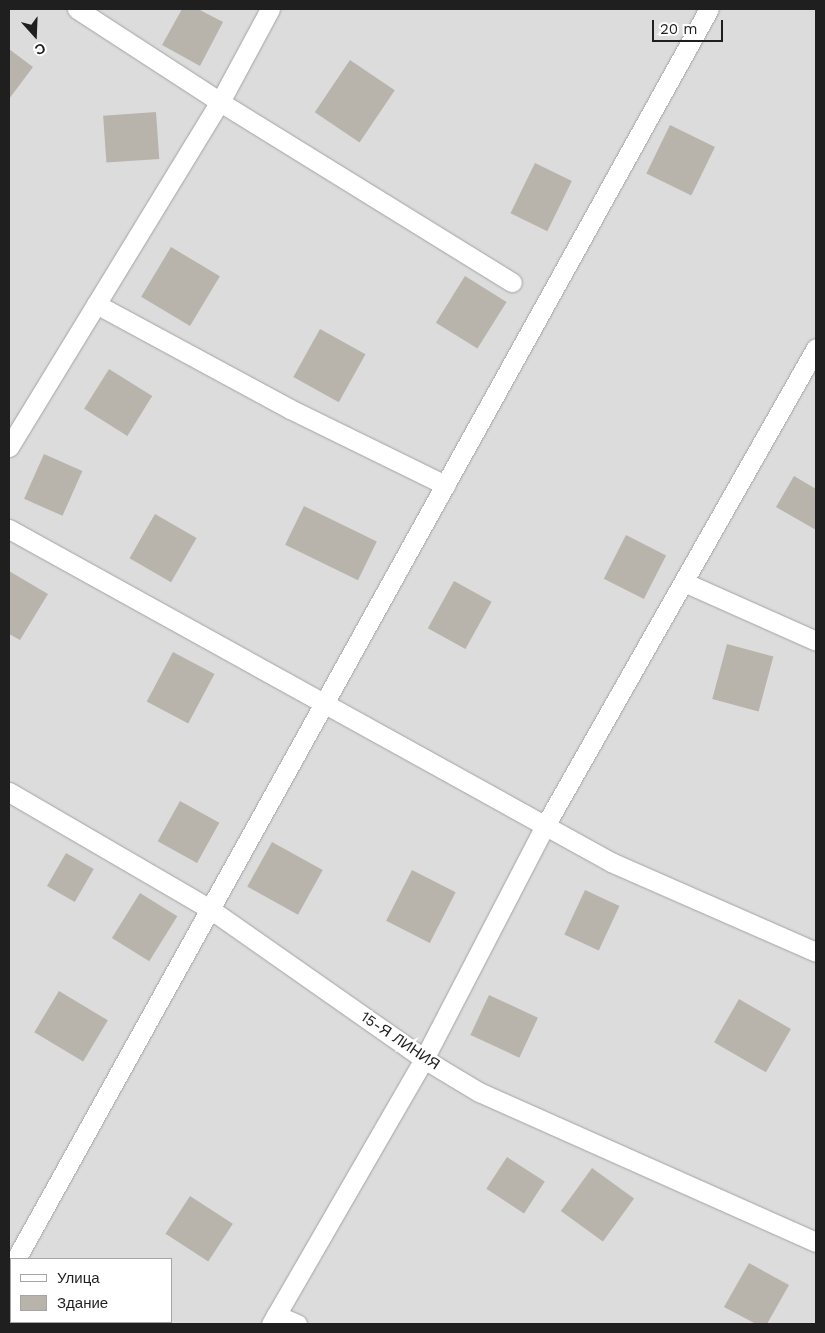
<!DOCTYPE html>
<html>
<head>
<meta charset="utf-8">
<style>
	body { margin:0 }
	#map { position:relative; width:825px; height:1333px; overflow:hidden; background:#efeee6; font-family:"Work Sans",sans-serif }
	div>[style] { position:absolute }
	.residential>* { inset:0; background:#dddcdc }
	.building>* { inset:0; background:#b8b4ac; transform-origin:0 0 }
	.roads { filter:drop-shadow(0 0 1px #a3a3a3) drop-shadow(0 0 1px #a3a3a3) }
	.street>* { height:19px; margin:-9.5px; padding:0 9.5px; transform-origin:9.5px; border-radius:9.5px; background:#fff }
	span { translate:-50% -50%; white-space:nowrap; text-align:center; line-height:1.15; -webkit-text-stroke:5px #fff; paint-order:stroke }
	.street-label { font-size:15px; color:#1f1f1f }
	.frame { position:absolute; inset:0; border:10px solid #1f1f1f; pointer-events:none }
	.legend { position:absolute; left:10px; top:1258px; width:162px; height:65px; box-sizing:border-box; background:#fff; border:1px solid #a5a5a5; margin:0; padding:6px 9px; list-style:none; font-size:15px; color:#1f1f1f }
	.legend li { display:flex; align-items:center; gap:10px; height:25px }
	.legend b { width:25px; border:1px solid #a5a5a5 }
	.north { position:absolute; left:10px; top:10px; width:50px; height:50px; -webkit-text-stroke:4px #fff; paint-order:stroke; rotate:160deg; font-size:14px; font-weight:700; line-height:20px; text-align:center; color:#1f1f1f }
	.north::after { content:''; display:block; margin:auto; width:18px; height:22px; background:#1f1f1f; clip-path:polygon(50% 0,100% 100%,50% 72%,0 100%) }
	.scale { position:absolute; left:652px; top:20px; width:71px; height:22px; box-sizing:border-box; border:2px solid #1f1f1f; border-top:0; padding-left:6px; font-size:15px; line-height:18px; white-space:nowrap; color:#1f1f1f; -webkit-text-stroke:4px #fff; paint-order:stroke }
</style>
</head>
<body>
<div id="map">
	<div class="residential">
		<i style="clip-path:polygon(evenodd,9px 9px,816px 9px,816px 1324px,9px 1324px,9px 9px,11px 1259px,171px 1259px,171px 1322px,11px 1322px,11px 1259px)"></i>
	</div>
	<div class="building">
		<i style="clip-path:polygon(182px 9px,198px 9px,223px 22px,200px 66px,162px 45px)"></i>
		<i style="clip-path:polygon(9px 49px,33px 67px,9px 99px)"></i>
		<i style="left:350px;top:60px;width:54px;height:63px;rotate:34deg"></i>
		<i style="left:156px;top:112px;width:47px;height:53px;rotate:86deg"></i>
		<i style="left:670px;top:125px;width:50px;height:54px;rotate:26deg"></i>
		<i style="left:535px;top:163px;width:41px;height:56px;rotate:26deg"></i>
		<i style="left:171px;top:247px;width:57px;height:58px;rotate:31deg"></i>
		<i style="left:465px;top:276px;width:49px;height:55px;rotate:32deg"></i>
		<i style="left:320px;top:329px;width:52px;height:55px;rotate:29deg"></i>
		<i style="left:109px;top:369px;width:51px;height:47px;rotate:32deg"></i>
		<i style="left:44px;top:454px;width:42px;height:49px;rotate:24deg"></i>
		<i style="clip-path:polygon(794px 476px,816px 489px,816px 530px,776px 507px)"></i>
		<i style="left:304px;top:506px;width:81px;height:43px;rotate:26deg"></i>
		<i style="left:155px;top:514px;width:48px;height:51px;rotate:30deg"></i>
		<i style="left:626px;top:535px;width:45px;height:49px;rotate:27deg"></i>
		<i style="clip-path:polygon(9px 571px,48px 594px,20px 640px,9px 634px)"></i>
		<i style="left:454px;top:581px;width:43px;height:54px;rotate:29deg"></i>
		<i style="left:727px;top:644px;width:48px;height:57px;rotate:15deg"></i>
		<i style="left:173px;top:652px;width:47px;height:56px;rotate:28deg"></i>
		<i style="left:180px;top:801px;width:45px;height:46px;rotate:29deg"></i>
		<i style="left:272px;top:842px;width:58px;height:51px;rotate:29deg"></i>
		<i style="left:66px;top:853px;width:32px;height:38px;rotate:30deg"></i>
		<i style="left:412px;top:870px;width:49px;height:57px;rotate:27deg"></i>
		<i style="left:585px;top:890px;width:38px;height:49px;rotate:25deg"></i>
		<i style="left:140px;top:893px;width:44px;height:53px;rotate:32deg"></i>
		<i style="left:59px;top:991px;width:57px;height:48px;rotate:31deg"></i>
		<i style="left:489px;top:995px;width:54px;height:44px;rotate:25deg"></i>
		<i style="left:739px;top:999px;width:60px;height:50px;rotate:30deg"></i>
		<i style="left:507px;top:1157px;width:45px;height:38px;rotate:33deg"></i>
		<i style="left:592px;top:1168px;width:52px;height:53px;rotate:36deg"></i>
		<i style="left:190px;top:1196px;width:51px;height:45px;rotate:33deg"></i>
		<i style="clip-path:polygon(749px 1263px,789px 1285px,767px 1324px,756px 1324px,724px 1307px)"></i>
	</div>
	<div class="roads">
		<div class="street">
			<i style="left:77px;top:9px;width:171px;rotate:33deg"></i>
			<i style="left:220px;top:102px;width:343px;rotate:31.7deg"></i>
			<i style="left:96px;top:304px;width:221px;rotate:28.4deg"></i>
			<i style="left:290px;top:409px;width:173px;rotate:26.1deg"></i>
			<i style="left:9px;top:447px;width:404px;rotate:-58.6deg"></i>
			<i style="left:220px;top:102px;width:106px;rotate:-61.7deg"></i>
			<i style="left:9px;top:529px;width:688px;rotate:28.95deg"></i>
			<i style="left:611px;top:862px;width:224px;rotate:23.7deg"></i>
			<i style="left:686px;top:583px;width:142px;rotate:24deg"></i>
			<i style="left:9px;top:792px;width:233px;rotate:30.2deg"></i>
			<i style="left:210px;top:909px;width:261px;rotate:35deg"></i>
			<i style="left:424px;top:1059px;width:64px;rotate:31deg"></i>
			<i style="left:479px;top:1092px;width:369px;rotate:24deg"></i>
			<i style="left:16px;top:1259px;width:1429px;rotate:-61deg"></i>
			<i style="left:9px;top:1273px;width:4px;rotate:-63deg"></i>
			<i style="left:276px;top:1315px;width:23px;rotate:23deg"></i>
			<i style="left:271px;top:1324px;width:306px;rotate:-60deg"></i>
			<i style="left:424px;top:1059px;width:265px;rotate:-62.6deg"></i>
			<i style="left:546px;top:824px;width:547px;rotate:-60.44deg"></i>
		</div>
	</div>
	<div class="street-label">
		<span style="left:400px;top:1041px;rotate:34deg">15-Я ЛИНИЯ</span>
	</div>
	<div class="frame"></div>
	<ul class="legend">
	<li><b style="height:6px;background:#fff"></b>Улица</li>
	<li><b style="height:14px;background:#b8b4ac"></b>Здание</li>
	</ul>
	<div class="north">С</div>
	<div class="scale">20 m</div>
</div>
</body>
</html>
